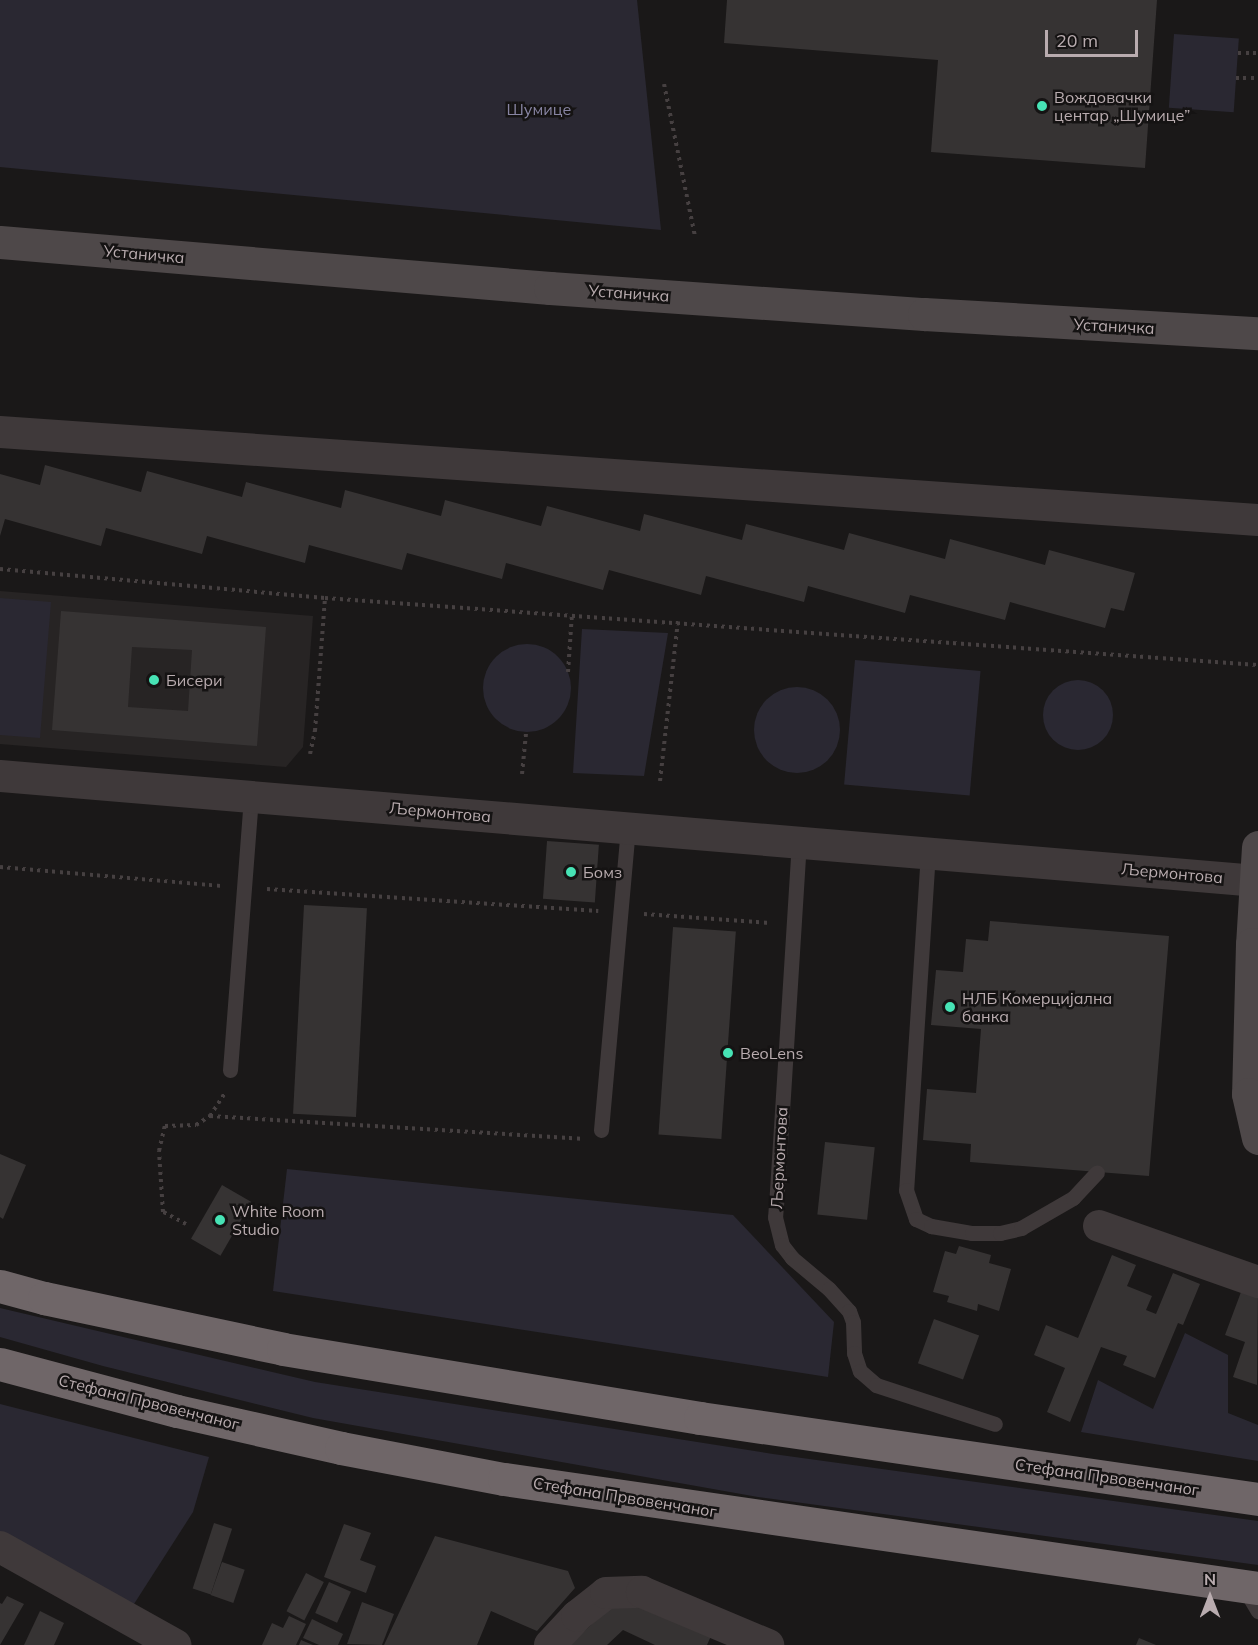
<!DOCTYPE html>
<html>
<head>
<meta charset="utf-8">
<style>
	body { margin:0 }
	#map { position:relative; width:1258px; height:1645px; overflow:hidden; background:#1a1818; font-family:Mulish,sans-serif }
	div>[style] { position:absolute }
	.built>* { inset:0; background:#272424 }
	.green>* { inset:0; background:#2a2832; transform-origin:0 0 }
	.round { border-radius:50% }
	.building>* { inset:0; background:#363333; transform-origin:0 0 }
	.path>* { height:4px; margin-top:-2px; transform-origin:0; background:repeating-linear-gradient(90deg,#464041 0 3px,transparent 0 7.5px) }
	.lane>* { height:15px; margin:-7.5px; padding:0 7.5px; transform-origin:7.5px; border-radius:7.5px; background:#3f393a }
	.street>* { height:32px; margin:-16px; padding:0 16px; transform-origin:16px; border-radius:16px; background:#3f393a }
	.secondary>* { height:33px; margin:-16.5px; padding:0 16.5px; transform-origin:16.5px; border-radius:16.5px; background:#4e4849 }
	.highway>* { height:33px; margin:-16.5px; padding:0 16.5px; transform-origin:16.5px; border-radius:16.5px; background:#6f6668 }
	.dots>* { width:16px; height:16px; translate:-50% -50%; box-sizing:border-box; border:3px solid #151313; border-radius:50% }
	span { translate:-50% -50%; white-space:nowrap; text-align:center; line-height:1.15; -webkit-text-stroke:5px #151313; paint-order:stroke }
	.poi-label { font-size:16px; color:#b9acaf }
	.left { translate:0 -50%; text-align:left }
	.park-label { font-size:16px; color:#8784a2 }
	.street-label { font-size:16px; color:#b9acaf }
	.north { position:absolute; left:1180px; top:1567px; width:60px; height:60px; -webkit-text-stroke:4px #151313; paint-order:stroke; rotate:0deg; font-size:16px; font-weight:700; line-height:24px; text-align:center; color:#b9acaf }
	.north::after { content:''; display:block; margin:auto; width:21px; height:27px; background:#b9acaf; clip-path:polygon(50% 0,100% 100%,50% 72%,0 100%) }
	.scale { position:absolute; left:1045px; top:30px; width:93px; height:27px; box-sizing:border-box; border:3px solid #b9acaf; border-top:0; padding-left:8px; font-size:18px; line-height:21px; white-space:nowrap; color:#b9acaf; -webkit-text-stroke:4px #151313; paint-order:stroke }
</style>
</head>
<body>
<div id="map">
	<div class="built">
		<i style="clip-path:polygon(0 591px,313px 616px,303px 747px,286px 767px,0 744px)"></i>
	</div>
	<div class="green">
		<i style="clip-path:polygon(0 0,637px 0,661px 230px,0 167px)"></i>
		<i style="left:1174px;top:34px;width:65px;height:74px;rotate:4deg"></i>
		<i style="clip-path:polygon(0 598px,51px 602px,40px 738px,0 735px)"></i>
		<i style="clip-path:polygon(582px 629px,668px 633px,644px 776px,573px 773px)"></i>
		<i class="round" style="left:483px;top:644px;width:88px;height:88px"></i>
		<i style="left:855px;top:660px;width:126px;height:125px;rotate:5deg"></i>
		<i class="round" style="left:1043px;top:680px;width:70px;height:70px"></i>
		<i class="round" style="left:754px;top:687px;width:86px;height:86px"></i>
		<i style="clip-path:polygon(287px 1169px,733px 1215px,834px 1322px,828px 1377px,273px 1291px)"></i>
		<i style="clip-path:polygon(0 1308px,315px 1382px,773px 1454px,1258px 1521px,1258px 1565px,758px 1497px,313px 1418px,103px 1366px,0 1337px)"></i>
		<i style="clip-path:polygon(1185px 1333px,1228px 1355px,1228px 1413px,1258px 1425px,1258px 1461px,1081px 1432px,1098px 1380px,1153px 1409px)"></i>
		<i style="clip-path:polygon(0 1404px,209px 1457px,193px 1512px,134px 1604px,0 1533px)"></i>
	</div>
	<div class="building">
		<i style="clip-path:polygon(727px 0,1157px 0,1145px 168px,931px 152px,938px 60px,724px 43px)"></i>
		<i style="clip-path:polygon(45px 465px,141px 492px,147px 471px,242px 497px,246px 482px,341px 508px,345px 490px,441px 516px,445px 500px,541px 526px,547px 506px,640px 531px,644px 514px,742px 540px,746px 524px,844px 550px,849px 533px,945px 559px,950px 539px,1045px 565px,1049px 550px,1135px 573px,1124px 611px,1111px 608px,1105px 628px,1010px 602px,1005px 620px,910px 595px,905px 613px,808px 586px,804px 602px,706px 576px,701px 595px,609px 570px,603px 590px,506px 563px,502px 579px,407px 553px,402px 570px,309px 545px,305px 563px,207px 536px,202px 554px,106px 528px,101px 546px,5px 519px,0 536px,0 474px,40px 485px)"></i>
		<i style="clip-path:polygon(evenodd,61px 611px,266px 627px,257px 746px,52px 730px,61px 611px,132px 647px,192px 650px,188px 711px,128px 707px,132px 647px)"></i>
		<i style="left:547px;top:841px;width:52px;height:58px;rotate:4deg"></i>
		<i style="left:304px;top:905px;width:63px;height:209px;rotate:3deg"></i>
		<i style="clip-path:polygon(990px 921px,1169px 936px,1149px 1176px,970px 1162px,971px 1144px,923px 1140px,927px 1089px,976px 1093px,981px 1029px,931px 1025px,936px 970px,963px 972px,966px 939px,988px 941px)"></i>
		<i style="left:673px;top:927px;width:63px;height:208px;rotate:4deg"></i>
		<i style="left:825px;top:1142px;width:50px;height:73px;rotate:6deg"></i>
		<i style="clip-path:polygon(0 1154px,26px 1165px,3px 1219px,0 1217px)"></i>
		<i style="left:222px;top:1185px;width:34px;height:62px;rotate:30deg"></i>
		<i style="clip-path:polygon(959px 1246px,991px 1255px,989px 1263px,1011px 1269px,999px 1311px,978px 1304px,977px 1311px,947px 1302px,949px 1296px,933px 1292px,945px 1251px,956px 1254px)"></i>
		<i style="clip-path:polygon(1112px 1255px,1136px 1265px,1127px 1286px,1152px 1296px,1146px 1310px,1156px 1314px,1173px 1273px,1200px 1284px,1183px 1325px,1178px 1323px,1155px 1378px,1123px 1365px,1127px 1356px,1101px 1347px,1070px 1422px,1047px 1412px,1065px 1368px,1034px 1355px,1046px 1325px,1078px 1338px)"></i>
		<i style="clip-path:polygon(1244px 1284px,1258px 1289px,1257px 1385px,1233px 1377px,1245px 1342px,1225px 1335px)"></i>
		<i style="left:934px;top:1319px;width:48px;height:47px;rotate:20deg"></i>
		<i style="left:214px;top:1523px;width:19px;height:69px;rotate:18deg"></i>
		<i style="clip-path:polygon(344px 1524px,371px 1533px,360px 1560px,376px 1566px,366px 1593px,324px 1577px)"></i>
		<i style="clip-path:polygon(435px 1536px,568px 1571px,575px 1588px,537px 1631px,491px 1611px,477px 1645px,384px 1645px)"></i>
		<i style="left:222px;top:1562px;width:24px;height:35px;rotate:19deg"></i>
		<i style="left:306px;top:1573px;width:20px;height:43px;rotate:27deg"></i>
		<i style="left:329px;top:1582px;width:24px;height:34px;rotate:24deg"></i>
		<i style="clip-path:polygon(7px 1596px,24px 1604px,0 1645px,0 1603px,2px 1604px)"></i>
		<i style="clip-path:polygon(362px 1602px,394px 1614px,382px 1645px,347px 1644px)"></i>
		<i style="clip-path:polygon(612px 1606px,650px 1608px,711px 1636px,707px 1645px,655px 1645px,623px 1630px,607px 1645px,569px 1645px)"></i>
		<i style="clip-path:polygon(40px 1611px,64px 1623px,54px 1645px,24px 1645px)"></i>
		<i style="clip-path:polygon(289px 1616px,306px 1624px,296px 1645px,262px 1645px,272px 1623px,283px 1628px)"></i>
		<i style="clip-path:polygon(312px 1619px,343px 1634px,338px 1645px,319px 1645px,303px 1638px)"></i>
		<i style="clip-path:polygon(1139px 1638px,1156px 1645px,1136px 1645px)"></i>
		<i style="clip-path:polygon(301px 1640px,313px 1645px,299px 1645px)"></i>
	</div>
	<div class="path">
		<i style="left:1238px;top:53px;width:20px"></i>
		<i style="left:1236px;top:78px;width:22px"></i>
		<i style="left:664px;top:84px;width:156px;rotate:78.5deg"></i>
		<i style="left:0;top:569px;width:326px;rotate:5.1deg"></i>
		<i style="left:325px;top:598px;width:935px;rotate:4.11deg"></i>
		<i style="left:568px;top:672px;width:58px;rotate:-86.1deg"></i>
		<i style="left:310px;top:754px;width:24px;rotate:-78deg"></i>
		<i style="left:315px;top:731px;width:133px;rotate:-85.7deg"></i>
		<i style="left:522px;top:774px;width:41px;rotate:-84.4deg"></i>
		<i style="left:660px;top:781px;width:161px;rotate:-83.6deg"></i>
		<i style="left:0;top:867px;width:221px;rotate:4.9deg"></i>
		<i style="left:267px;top:889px;width:332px;rotate:3.8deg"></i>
		<i style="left:644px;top:914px;width:127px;rotate:4.1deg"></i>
		<i style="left:210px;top:1116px;width:372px;rotate:3.5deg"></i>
		<i style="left:186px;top:1224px;width:26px;rotate:-152deg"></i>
		<i style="left:163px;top:1212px;width:61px;rotate:-93.8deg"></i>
		<i style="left:159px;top:1151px;width:26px;rotate:-77deg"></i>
		<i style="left:165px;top:1126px;width:31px;rotate:-2deg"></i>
		<i style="left:196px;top:1125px;width:17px;rotate:-33deg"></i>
		<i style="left:210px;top:1116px;width:27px;rotate:-57deg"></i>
	</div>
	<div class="lane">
		<i style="left:799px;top:841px;width:364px;rotate:93.6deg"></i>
		<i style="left:776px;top:1204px;width:13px;rotate:94deg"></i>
		<i style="left:775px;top:1217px;width:29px;rotate:76deg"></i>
		<i style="left:782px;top:1245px;width:16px;rotate:52deg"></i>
		<i style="left:792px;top:1258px;width:48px;rotate:40deg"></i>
		<i style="left:829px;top:1289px;width:30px;rotate:48deg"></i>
		<i style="left:849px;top:1311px;width:12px;rotate:70deg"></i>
		<i style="left:853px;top:1322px;width:31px;rotate:88deg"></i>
		<i style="left:854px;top:1353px;width:19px;rotate:72deg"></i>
		<i style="left:860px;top:1371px;width:21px;rotate:41deg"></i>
		<i style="left:876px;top:1385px;width:125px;rotate:18.1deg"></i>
		<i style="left:928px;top:852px;width:339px;rotate:93.7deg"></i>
		<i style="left:906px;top:1190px;width:31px;rotate:71deg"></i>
		<i style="left:916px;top:1219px;width:17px;rotate:25deg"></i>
		<i style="left:931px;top:1226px;width:42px;rotate:9.7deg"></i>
		<i style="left:972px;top:1233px;width:28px"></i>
		<i style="left:1000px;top:1233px;width:22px;rotate:-13deg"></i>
		<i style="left:1021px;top:1228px;width:60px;rotate:-30deg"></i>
		<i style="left:1073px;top:1198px;width:35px;rotate:-47deg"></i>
		<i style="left:230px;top:1070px;width:274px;rotate:-85.6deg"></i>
		<i style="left:601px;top:1130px;width:304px;rotate:-84.9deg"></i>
		<i style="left:1244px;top:1588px;width:27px;rotate:59deg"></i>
	</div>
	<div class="street">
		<i style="left:0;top:432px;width:1261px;rotate:4deg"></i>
		<i style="left:0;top:776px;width:1262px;rotate:4.77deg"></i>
		<i style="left:1099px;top:1226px;width:169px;rotate:19.4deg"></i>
		<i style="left:0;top:1547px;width:201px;rotate:29.2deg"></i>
		<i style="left:550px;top:1645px;width:40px;rotate:-47deg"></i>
		<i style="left:577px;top:1616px;width:37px;rotate:-38deg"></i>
		<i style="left:606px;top:1593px;width:36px;rotate:-2deg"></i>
		<i style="left:642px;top:1592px;width:137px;rotate:22.8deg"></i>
	</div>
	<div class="secondary">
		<i style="left:0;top:242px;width:552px;rotate:4.78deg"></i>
		<i style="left:550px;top:288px;width:375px;rotate:4deg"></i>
		<i style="left:924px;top:314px;width:335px;rotate:3.3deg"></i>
		<i style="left:1258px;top:847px;width:97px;rotate:93.5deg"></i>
		<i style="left:1252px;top:944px;width:150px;rotate:91.5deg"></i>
		<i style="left:1248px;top:1094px;width:45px;rotate:77.2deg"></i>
	</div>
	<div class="highway">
		<i style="left:0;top:1286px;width:46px;rotate:15.3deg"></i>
		<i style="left:44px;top:1298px;width:244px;rotate:12deg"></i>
		<i style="left:283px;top:1349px;width:423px;rotate:9.4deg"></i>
		<i style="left:700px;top:1418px;width:564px;rotate:8.26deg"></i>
		<i style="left:0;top:1364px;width:183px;rotate:14.9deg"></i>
		<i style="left:177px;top:1411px;width:168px;rotate:12.7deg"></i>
		<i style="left:341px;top:1448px;width:166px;rotate:10.8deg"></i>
		<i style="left:504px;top:1479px;width:762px;rotate:8.23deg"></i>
	</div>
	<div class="dots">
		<i style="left:1042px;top:106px;background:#47e3b5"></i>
		<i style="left:154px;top:680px;background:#47e3b5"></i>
		<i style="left:571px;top:872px;background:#47e3b5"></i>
		<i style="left:950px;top:1007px;background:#47e3b5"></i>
		<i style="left:728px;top:1053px;background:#47e3b5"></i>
		<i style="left:220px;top:1220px;background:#47e3b5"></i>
	</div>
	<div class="poi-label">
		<span class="left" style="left:1054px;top:106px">Вождовачки<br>центар „Шумице”</span>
		<span class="left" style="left:166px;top:680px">Бисери</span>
		<span class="left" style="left:583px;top:872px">Бомз</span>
		<span class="left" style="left:962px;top:1007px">НЛБ Комерцијална<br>банка</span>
		<span class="left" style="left:740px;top:1053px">BeoLens</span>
		<span class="left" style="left:232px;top:1220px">White Room<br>Studio</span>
	</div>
	<div class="park-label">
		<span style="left:539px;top:109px">Шумице</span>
	</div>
	<div class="street-label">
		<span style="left:144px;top:254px;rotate:5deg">Устаничка</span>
		<span style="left:629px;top:293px;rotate:4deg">Устаничка</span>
		<span style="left:1114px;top:326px;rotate:3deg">Устаничка</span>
		<span style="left:440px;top:812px;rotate:5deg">Љермонтова</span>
		<span style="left:1172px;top:873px;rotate:5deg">Љермонтова</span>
		<span style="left:779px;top:1158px;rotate:-87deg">Љермонтова</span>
		<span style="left:149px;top:1402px;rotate:14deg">Стефана Првовенчаног</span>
		<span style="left:1107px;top:1477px;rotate:8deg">Стефана Првовенчаног</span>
		<span style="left:625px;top:1497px;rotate:9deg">Стефана Првовенчаног</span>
	</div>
	<div class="north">N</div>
	<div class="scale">20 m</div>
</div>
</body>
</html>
